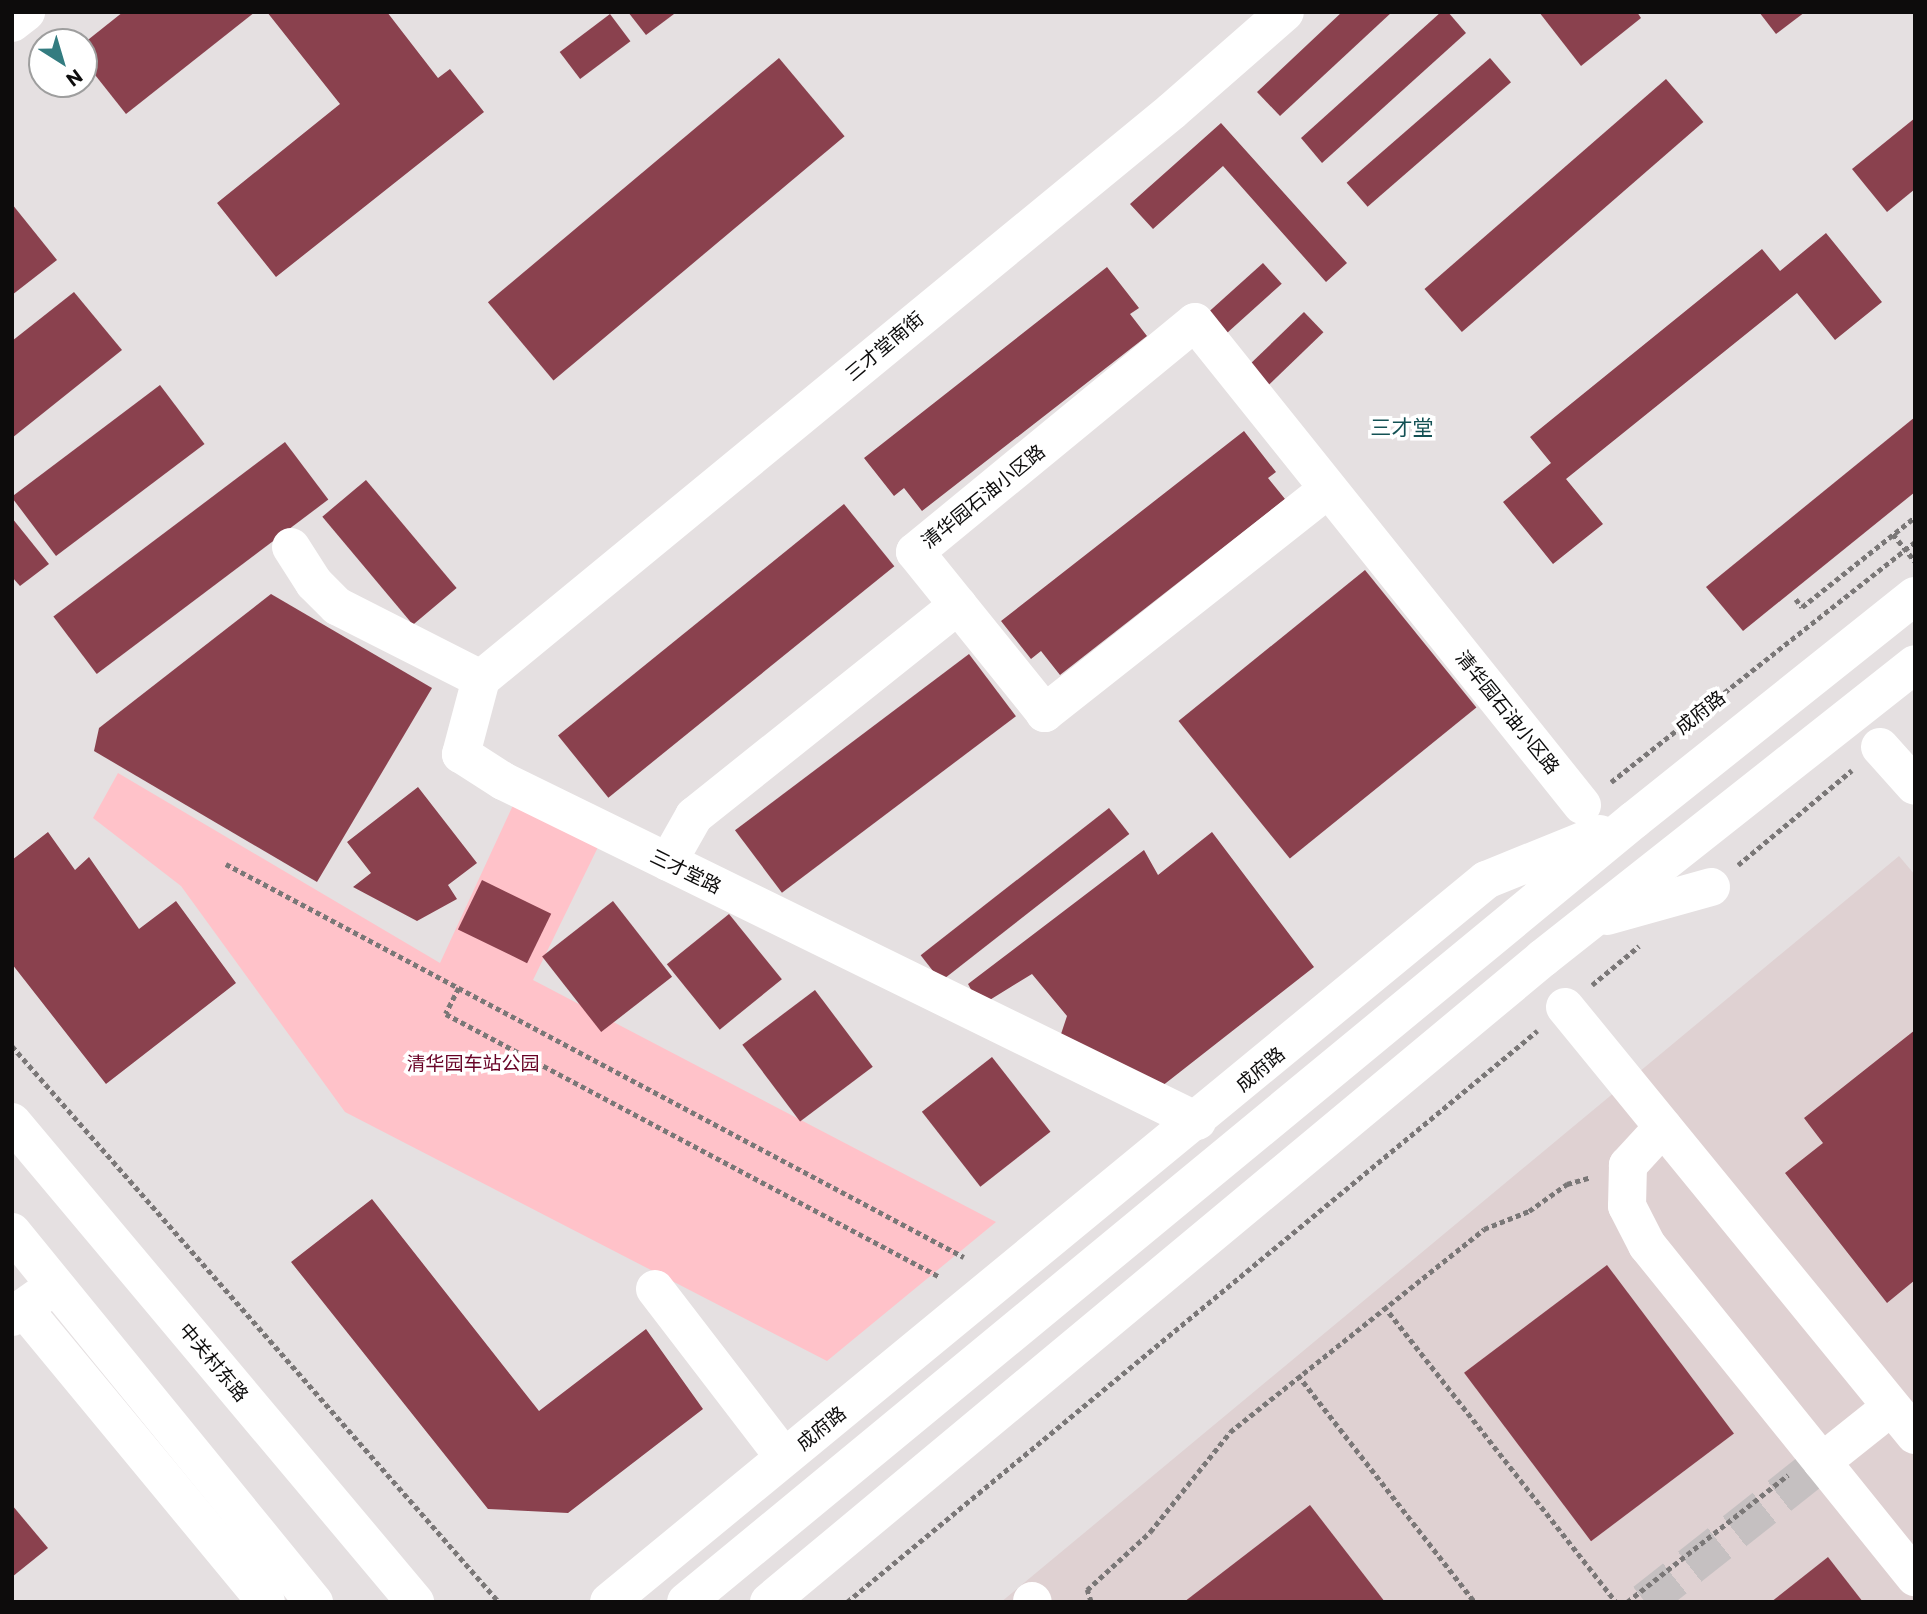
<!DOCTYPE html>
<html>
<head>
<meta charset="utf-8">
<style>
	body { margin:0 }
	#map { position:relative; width:1927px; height:1614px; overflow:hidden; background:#e5e0e1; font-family:Commissioner,"Noto Sans SC",sans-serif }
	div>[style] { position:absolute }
	.built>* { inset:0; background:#dfd1d2 }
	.green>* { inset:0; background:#ffc2c9 }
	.building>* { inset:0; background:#8a414e; transform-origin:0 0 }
	.minor-tunnel>* { height:38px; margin-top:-19px; transform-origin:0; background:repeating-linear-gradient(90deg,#c5c0c1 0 38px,transparent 0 57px) }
	.path>* { height:4.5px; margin-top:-2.25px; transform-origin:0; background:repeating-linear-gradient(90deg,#7a7777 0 5px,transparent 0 8.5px) }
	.minor>* { height:38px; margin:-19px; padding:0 19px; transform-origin:19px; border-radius:19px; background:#fff }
	.major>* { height:38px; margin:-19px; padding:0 19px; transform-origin:19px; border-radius:19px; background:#fff }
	span { translate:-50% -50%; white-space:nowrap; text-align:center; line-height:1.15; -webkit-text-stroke:7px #fff; paint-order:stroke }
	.street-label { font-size:19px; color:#0d0c0c }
	.park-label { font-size:19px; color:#680326 }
	.neighbourhood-label { font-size:21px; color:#135154 }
	.frame { position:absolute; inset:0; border:14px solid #0d0c0c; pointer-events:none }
	.north { position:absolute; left:28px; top:28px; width:70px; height:70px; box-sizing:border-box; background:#fff; border:2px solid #9e9e9e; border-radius:50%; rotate:143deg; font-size:19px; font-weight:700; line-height:28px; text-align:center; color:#0d0c0c }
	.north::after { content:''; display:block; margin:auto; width:24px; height:32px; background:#337c80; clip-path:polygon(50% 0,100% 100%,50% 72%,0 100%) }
</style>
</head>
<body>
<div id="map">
	<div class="built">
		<i style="clip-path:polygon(1899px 856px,1915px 875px,1915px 1602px,1001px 1602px)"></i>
	</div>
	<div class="green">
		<i style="clip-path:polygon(118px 773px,440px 963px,515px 801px,600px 843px,533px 980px,996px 1222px,827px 1361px,345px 1112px,181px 886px,93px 818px)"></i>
	</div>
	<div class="building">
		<i style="clip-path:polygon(123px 12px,255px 12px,126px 114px,84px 61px,84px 43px)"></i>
		<i style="clip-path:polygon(267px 12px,387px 12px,438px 78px,450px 69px,484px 112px,276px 277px,217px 203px,340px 104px)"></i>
		<i style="clip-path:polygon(628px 12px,673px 12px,674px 14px,646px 35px)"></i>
		<i style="clip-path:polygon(1342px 12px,1392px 12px,1280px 116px,1257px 92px)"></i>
		<i style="clip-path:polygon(1441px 12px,1448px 12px,1466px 33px,1322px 163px,1301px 138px)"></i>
		<i style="clip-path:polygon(1539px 12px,1637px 12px,1641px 18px,1581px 66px)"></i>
		<i style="clip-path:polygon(1759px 12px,1805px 12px,1776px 34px)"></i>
		<i style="left:610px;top:14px;width:34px;height:63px;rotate:53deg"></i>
		<i style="left:779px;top:58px;width:102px;height:380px;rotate:50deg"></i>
		<i style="left:1490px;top:58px;width:32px;height:190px;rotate:49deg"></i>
		<i style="left:1666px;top:79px;width:57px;height:320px;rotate:49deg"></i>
		<i style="clip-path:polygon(1915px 118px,1915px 189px,1887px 212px,1852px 169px)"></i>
		<i style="clip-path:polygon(1221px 123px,1347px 263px,1326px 282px,1223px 166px,1153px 229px,1130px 204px)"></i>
		<i style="clip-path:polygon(12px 204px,57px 260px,12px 295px)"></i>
		<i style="clip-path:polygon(1826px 233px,1882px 302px,1835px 340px,1797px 293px,1566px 479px,1603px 524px,1553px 564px,1503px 502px,1551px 463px,1530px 437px,1762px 249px,1780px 271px)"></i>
		<i style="left:1263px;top:263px;width:28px;height:80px;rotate:48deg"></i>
		<i style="clip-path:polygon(1107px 267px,1139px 308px,1130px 314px,1147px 336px,922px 511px,904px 488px,894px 496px,864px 458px)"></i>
		<i style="clip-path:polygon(74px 292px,122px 350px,12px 438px,12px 341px)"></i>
		<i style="left:1304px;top:312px;width:28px;height:80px;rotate:46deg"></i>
		<i style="left:160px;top:385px;width:74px;height:186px;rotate:53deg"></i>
		<i style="clip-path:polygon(1915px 417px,1915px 492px,1743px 631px,1706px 587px)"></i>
		<i style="clip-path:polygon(1244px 431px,1276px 472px,1268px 478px,1285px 499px,1060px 675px,1041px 651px,1031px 659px,1001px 621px)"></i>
		<i style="left:285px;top:442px;width:72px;height:290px;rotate:53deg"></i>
		<i style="left:366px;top:480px;width:141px;height:57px;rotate:50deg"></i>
		<i style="left:844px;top:504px;width:80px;height:368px;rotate:51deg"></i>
		<i style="clip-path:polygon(12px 518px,49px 564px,20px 586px,12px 577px)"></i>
		<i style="left:1365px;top:570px;width:177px;height:240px;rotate:51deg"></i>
		<i style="clip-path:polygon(271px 594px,432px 688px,317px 882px,94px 751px,99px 728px)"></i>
		<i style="left:969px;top:654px;width:78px;height:293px;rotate:53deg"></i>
		<i style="clip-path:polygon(418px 787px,477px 863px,448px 885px,457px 899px,417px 921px,353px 887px,371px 873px,347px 842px)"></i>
		<i style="left:1109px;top:808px;width:33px;height:239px;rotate:52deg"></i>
		<i style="clip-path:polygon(48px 832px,75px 870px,89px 857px,139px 929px,176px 901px,236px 983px,106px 1084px,12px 964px,12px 860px)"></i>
		<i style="clip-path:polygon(1212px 832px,1314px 967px,1157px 1090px,1059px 1040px,1067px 1016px,1032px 974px,980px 1006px,968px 984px,1144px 850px,1158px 875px)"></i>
		<i style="left:482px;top:880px;width:77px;height:55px;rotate:26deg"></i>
		<i style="left:613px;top:901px;width:96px;height:90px;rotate:52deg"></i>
		<i style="left:729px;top:914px;width:84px;height:80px;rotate:51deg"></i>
		<i style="left:815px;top:990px;width:96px;height:91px;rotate:53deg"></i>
		<i style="clip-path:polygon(1915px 1030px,1915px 1280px,1887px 1303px,1785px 1173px,1823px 1143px,1804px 1118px)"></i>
		<i style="left:992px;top:1057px;width:95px;height:89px;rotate:52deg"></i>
		<i style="clip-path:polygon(372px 1199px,539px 1411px,646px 1329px,703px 1409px,568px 1513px,488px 1509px,291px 1262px)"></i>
		<i style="left:1607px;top:1265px;width:211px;height:179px;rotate:53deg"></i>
		<i style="clip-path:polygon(12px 1505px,48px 1548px,12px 1577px)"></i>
		<i style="clip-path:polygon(1310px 1505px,1385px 1602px,1184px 1602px)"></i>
		<i style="clip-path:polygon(1828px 1557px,1863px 1602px,1771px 1602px)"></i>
	</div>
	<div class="minor-tunnel">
		<i style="left:1645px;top:1602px;width:226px;rotate:-38.3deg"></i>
	</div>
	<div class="path">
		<i style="left:1893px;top:534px;width:35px;rotate:51deg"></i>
		<i style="left:1796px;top:599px;width:10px;rotate:53deg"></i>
		<i style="left:1802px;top:607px;width:144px;rotate:-38.5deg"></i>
		<i style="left:1611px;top:782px;width:387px;rotate:-38.3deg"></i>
		<i style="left:226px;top:864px;width:836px;rotate:28.04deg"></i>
		<i style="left:1738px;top:865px;width:148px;rotate:-39.8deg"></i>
		<i style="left:1592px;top:985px;width:61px;rotate:-39.7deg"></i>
		<i style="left:459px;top:988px;width:29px;rotate:117deg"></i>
		<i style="left:446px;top:1014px;width:560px;rotate:28.03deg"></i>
		<i style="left:12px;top:1046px;width:739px;rotate:48.78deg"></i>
		<i style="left:1384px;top:1306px;width:376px;rotate:51.9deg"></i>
		<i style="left:1298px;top:1375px;width:288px;rotate:52.1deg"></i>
		<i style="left:847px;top:1602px;width:896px;rotate:-39.61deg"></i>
		<i style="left:1091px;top:1602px;width:13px;rotate:-108deg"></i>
		<i style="left:1087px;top:1590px;width:86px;rotate:-42.6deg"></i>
		<i style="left:1150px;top:1532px;width:128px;rotate:-51.3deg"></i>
		<i style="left:1230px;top:1432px;width:325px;rotate:-38.6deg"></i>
		<i style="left:1484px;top:1229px;width:48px;rotate:-21.8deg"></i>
		<i style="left:1529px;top:1211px;width:47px;rotate:-35.4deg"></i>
		<i style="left:1567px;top:1184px;width:25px;rotate:-16deg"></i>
		<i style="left:1627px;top:1602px;width:205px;rotate:-38.3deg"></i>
	</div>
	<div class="minor">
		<i style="left:12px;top:23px;width:18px;rotate:-38deg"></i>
		<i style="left:1327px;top:490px;width:360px;rotate:141.7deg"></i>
		<i style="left:1045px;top:713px;width:207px;rotate:-128.9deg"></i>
		<i style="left:915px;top:552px;width:362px;rotate:-39.4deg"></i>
		<i style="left:1195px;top:322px;width:619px;rotate:51.3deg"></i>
		<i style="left:291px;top:547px;width:43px;rotate:57.4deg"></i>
		<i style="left:314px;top:583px;width:33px;rotate:45deg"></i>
		<i style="left:337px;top:606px;width:161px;rotate:26.9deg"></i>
		<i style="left:481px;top:679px;width:78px;rotate:104.9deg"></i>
		<i style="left:461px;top:754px;width:50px;rotate:32.7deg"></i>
		<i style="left:503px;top:781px;width:773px;rotate:26.1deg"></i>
		<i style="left:481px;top:679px;width:894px;rotate:-39.42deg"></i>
		<i style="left:1172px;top:111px;width:150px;rotate:-41.2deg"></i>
		<i style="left:1880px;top:747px;width:52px;rotate:48.1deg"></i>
		<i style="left:668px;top:862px;width:53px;rotate:-60.5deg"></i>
		<i style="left:694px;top:816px;width:338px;rotate:-38.6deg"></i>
		<i style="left:1565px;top:1007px;width:553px;rotate:50.73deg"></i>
		<i style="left:1663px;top:1127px;width:52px;rotate:132.6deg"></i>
		<i style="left:1628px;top:1165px;width:41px;rotate:91.4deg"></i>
		<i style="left:1627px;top:1206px;width:44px;rotate:62.9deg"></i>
		<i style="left:1647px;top:1245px;width:427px;rotate:51.1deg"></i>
		<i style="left:655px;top:1289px;width:212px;rotate:52.5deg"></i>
		<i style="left:12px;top:1317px;width:14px;rotate:-39deg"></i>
		<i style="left:23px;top:1308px;width:381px;rotate:50.4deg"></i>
		<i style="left:1822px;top:1462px;width:88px;rotate:-38.6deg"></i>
		<i style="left:1032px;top:1601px;width:1px;rotate:45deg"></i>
		<i style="left:609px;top:1602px;width:1136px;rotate:-39.46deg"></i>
	</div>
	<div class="major">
		<i style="left:1486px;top:880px;width:123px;rotate:-22deg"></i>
		<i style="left:1607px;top:916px;width:108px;rotate:-15.6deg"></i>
		<i style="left:12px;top:1122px;width:627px;rotate:49.98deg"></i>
		<i style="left:12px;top:1232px;width:478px;rotate:50.8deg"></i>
		<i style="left:23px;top:1308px;width:39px;rotate:-35deg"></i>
		<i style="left:686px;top:1602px;width:1229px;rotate:-39.52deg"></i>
		<i style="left:1634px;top:820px;width:359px;rotate:-38.6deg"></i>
		<i style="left:769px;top:1602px;width:1007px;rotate:-39.76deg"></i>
		<i style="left:1543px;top:958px;width:474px;rotate:-38.3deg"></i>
	</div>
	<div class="street-label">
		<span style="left:884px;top:346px;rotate:-40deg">三才堂南街</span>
		<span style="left:983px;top:496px;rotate:-39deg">清华园石油小区路</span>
		<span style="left:1508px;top:712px;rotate:51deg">清华园石油小区路</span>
		<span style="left:1700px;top:712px;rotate:-38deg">成府路</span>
		<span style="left:686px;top:871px;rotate:26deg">三才堂路</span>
		<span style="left:1260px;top:1069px;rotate:-40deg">成府路</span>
		<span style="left:214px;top:1362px;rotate:50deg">中关村东路</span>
		<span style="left:821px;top:1428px;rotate:-39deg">成府路</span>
	</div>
	<div class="park-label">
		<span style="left:473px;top:1063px">清华园车站公园</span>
	</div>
	<div class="neighbourhood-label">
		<span style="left:1402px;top:427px">三才堂</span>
	</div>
	<div class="frame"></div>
	<div class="north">N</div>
</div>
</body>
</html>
